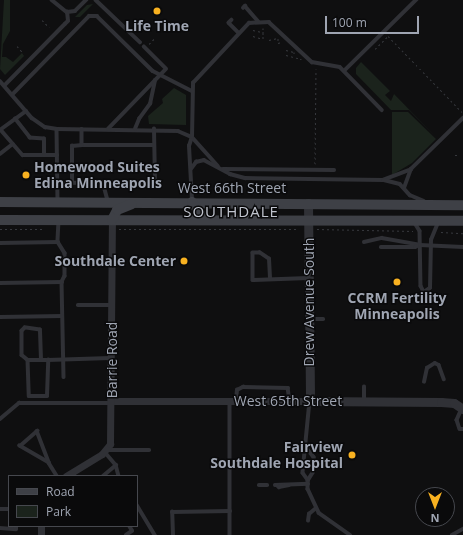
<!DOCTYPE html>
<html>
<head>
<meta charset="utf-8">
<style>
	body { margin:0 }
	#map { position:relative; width:463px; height:535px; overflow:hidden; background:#0f0f10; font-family:"Open Sans",sans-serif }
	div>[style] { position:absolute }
	.green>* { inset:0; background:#1b231c }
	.path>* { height:1px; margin-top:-0.5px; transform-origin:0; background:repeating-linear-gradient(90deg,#36383d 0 2px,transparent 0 5px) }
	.service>* { height:3.5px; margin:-1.75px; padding:0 1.75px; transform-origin:1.75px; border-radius:1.75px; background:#303136 }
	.minor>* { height:7px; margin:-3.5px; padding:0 3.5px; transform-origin:3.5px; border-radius:3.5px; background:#303136 }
	.tertiary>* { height:9px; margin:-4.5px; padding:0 4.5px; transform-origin:4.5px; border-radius:4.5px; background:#303136 }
	.secondary>* { height:10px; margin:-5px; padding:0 5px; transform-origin:5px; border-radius:5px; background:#3e4046 }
	.dots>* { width:11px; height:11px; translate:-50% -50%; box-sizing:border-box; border:2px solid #0a0a0b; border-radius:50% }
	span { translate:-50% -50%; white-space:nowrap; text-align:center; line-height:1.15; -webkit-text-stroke:3px #0a0a0b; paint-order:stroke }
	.poi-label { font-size:14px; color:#9fa5b2; font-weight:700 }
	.left { translate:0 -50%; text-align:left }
	.right { translate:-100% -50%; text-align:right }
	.street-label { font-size:14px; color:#9fa5b2 }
	.neighbourhood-label { font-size:15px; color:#c0c4ce; letter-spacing:1px }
	.legend { position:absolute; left:8px; top:475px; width:130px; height:52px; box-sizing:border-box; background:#0a0a0b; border:1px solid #46484e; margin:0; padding:5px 7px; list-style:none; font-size:12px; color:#9fa5b2 }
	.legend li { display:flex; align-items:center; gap:8px; height:20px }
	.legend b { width:20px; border:1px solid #46484e }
	.north { position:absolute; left:415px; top:487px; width:40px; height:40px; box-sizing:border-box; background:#0a0a0b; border:1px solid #46484e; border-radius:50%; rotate:180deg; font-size:11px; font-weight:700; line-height:16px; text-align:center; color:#9fa5b2 }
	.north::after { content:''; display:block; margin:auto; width:14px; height:18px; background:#f8b120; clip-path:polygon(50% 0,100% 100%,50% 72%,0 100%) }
	.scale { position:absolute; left:325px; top:16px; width:94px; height:18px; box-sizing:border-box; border:2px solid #9fa5b2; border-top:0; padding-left:5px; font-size:12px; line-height:14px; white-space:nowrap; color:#9fa5b2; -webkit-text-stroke:3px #0a0a0b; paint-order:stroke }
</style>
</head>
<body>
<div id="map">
	<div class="green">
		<i style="clip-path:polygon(4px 0,10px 0,10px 31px,3px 44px,2px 57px,6px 57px,13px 62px,22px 53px,24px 56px,5px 75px,0 69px)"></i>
		<i style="clip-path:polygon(93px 4px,80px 17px,75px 17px,87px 5px)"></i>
		<i style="clip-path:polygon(361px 62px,390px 91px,385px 95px,391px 101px,394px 94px,437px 138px,409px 110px,391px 110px,356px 74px,356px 68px)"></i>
		<i style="clip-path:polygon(174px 88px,186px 95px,186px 125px,149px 124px,148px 116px,163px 103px,162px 99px)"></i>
		<i style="clip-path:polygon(392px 112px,408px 112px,436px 139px,412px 163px,392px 175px)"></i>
	</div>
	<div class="path">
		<i style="left:42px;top:20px;width:10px;rotate:45deg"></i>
		<i style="left:253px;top:30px;width:9px;rotate:13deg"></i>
		<i style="left:253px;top:36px;width:10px;rotate:17deg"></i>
		<i style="left:263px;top:39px;width:11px;rotate:-90deg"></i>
		<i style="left:269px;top:40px;width:9px;rotate:-13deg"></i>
		<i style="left:278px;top:38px;width:5px;rotate:90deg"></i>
		<i style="left:278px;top:43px;width:4px;rotate:-14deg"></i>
		<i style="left:149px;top:44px;width:8px;rotate:-45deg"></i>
		<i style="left:17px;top:46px;width:9px;rotate:49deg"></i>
		<i style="left:375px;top:49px;width:18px;rotate:-45deg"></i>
		<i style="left:388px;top:36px;width:106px;rotate:45.8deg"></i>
		<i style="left:286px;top:50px;width:8px;rotate:14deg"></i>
		<i style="left:294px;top:52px;width:4px;rotate:90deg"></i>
		<i style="left:286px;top:55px;width:16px;rotate:15deg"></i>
		<i style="left:455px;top:155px;width:4px"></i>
		<i style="left:315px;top:164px;width:95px;rotate:-89.4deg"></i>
		<i style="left:0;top:229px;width:43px"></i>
		<i style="left:119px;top:229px;width:178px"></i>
		<i style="left:317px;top:229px;width:96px;rotate:1.2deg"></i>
		<i style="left:441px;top:232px;width:22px;rotate:3deg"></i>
	</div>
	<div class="service">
		<i style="left:52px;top:0;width:19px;rotate:39deg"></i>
		<i style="left:67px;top:12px;width:8px;rotate:-7deg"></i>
		<i style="left:75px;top:11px;width:16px;rotate:-45deg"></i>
		<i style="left:96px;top:0;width:61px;rotate:43.7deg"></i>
		<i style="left:243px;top:8px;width:3px;rotate:-45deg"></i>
		<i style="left:245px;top:6px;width:20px;rotate:49deg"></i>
		<i style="left:232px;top:20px;width:4px;rotate:135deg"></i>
		<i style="left:229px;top:23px;width:14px;rotate:45deg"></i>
		<i style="left:345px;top:70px;width:100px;rotate:-44.6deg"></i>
		<i style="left:0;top:81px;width:49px;rotate:49.1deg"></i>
		<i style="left:32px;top:118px;width:16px;rotate:35deg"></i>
		<i style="left:45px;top:127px;width:12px;rotate:9deg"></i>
		<i style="left:57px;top:129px;width:121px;rotate:0.9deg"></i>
		<i style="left:178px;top:131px;width:15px;rotate:23deg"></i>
		<i style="left:192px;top:137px;width:39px;rotate:48deg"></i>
		<i style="left:4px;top:86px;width:87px;rotate:-45.5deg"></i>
		<i style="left:65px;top:24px;width:4px;rotate:-45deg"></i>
		<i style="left:68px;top:21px;width:9px;rotate:-96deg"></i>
		<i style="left:12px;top:95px;width:110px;rotate:-45.7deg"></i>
		<i style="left:89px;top:16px;width:8px"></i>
		<i style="left:97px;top:16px;width:78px;rotate:44.5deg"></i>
		<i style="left:153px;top:71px;width:44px;rotate:27.1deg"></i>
		<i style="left:57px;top:129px;width:73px;rotate:89.2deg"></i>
		<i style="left:82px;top:129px;width:16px;rotate:90deg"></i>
		<i style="left:82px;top:145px;width:72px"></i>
		<i style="left:108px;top:129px;width:83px;rotate:-46deg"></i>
		<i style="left:166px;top:69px;width:31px;rotate:-135deg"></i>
		<i style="left:135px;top:129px;width:11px;rotate:-68deg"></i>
		<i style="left:139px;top:119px;width:19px;rotate:-54deg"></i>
		<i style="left:150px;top:104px;width:24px;rotate:-78deg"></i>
		<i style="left:0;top:130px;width:32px;rotate:-36deg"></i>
		<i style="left:1px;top:130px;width:33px;rotate:49deg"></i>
		<i style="left:23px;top:155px;width:21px"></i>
		<i style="left:44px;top:155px;width:16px;rotate:-90deg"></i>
		<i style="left:44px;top:139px;width:14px;rotate:-176deg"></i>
		<i style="left:30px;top:138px;width:24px;rotate:-128deg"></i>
		<i style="left:0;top:154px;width:16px;rotate:-38deg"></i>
		<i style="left:44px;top:155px;width:13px"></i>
		<i style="left:191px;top:169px;width:9px;rotate:-54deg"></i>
		<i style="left:196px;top:162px;width:8px;rotate:-14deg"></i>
		<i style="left:204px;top:160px;width:30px;rotate:28deg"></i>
		<i style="left:230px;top:174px;width:16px;rotate:15deg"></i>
		<i style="left:245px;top:178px;width:138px;rotate:0.8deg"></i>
		<i style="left:383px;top:180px;width:30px;rotate:-21deg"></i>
		<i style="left:411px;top:169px;width:73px;rotate:-44.4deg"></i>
		<i style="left:223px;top:169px;width:111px;rotate:0.5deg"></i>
		<i style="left:384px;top:180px;width:16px;rotate:14deg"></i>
		<i style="left:400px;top:184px;width:15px;rotate:48deg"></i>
		<i style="left:410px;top:195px;width:15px;rotate:23deg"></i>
		<i style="left:72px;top:182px;width:36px;rotate:-90deg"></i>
		<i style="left:72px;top:146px;width:10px;rotate:-6deg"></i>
		<i style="left:103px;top:182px;width:20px;rotate:75deg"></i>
		<i style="left:58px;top:183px;width:97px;rotate:-0.6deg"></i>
		<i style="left:155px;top:182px;width:53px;rotate:-91.1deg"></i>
		<i style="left:404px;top:188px;width:20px;rotate:-70deg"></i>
		<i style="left:192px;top:200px;width:54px;rotate:-93.2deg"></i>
		<i style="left:189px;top:146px;width:9px;rotate:-72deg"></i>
		<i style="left:192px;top:137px;width:54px;rotate:-88.9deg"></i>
		<i style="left:193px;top:83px;width:82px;rotate:-47deg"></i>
		<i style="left:249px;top:23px;width:20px;rotate:-3deg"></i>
		<i style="left:269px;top:22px;width:59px;rotate:42.9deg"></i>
		<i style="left:312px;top:62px;width:28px;rotate:10deg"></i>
		<i style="left:340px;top:67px;width:60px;rotate:45.7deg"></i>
		<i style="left:59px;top:221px;width:21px;rotate:93deg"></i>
		<i style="left:58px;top:242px;width:13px;rotate:58deg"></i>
		<i style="left:65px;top:253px;width:23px;rotate:90deg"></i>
		<i style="left:65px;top:276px;width:7px;rotate:117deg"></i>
		<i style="left:62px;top:282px;width:95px;rotate:88.8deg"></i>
		<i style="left:415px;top:223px;width:9px;rotate:58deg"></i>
		<i style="left:420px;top:231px;width:55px;rotate:89deg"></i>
		<i style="left:421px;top:286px;width:7px;rotate:63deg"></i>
		<i style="left:424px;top:292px;width:7px;rotate:-34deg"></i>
		<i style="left:430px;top:288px;width:48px;rotate:-88.8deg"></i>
		<i style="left:431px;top:240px;width:18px;rotate:-68deg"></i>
		<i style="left:364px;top:242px;width:18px;rotate:-13deg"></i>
		<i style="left:382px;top:238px;width:39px;rotate:10deg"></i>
		<i style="left:0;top:243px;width:58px;rotate:-1deg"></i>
		<i style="left:381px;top:247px;width:34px"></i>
		<i style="left:415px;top:247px;width:5px;rotate:-22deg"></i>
		<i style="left:420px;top:245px;width:43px;rotate:2.7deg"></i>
		<i style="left:270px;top:278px;width:19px;rotate:-93deg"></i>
		<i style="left:269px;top:259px;width:11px;rotate:-146deg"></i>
		<i style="left:260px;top:253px;width:7px;rotate:180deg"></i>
		<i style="left:253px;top:253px;width:27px;rotate:90deg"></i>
		<i style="left:253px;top:280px;width:55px;rotate:-2.1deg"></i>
		<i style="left:0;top:283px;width:62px;rotate:-0.9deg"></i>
		<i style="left:78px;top:305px;width:33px"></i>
		<i style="left:0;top:317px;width:62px;rotate:-0.9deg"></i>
		<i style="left:310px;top:319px;width:13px"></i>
		<i style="left:28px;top:360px;width:36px;rotate:88deg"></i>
		<i style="left:29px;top:396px;width:18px"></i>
		<i style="left:47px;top:396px;width:36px;rotate:-88deg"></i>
		<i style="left:41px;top:360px;width:30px;rotate:-92deg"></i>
		<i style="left:40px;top:330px;width:15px;rotate:-172deg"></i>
		<i style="left:25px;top:328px;width:4px;rotate:135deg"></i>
		<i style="left:22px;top:331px;width:24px;rotate:90deg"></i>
		<i style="left:22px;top:355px;width:8px;rotate:40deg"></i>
		<i style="left:28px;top:360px;width:20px"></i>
		<i style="left:48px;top:360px;width:62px;rotate:-1.8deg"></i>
		<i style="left:424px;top:382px;width:14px;rotate:-78deg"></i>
		<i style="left:427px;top:368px;width:9px;rotate:-32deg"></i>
		<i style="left:435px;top:363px;width:4px;rotate:27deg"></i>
		<i style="left:439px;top:365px;width:15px;rotate:70deg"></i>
		<i style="left:364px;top:400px;width:13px;rotate:-90deg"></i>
		<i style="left:236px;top:401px;width:11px;rotate:-85deg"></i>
		<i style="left:237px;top:390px;width:7px;rotate:-27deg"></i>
		<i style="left:243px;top:387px;width:45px;rotate:1.3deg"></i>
		<i style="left:288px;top:388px;width:12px;rotate:81deg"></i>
		<i style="left:310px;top:401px;width:72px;rotate:95.6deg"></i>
		<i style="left:303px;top:473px;width:9px;rotate:54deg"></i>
		<i style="left:308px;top:480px;width:9px;rotate:90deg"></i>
		<i style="left:308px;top:489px;width:26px;rotate:65deg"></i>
		<i style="left:319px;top:513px;width:38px;rotate:35deg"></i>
		<i style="left:230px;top:402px;width:133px;rotate:90deg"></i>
		<i style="left:462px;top:409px;width:12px;rotate:114deg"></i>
		<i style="left:457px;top:420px;width:9px;rotate:72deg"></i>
		<i style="left:460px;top:429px;width:3px"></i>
		<i style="left:0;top:419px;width:25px;rotate:-40deg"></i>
		<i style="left:19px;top:403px;width:91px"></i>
		<i style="left:305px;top:446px;width:14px;rotate:51deg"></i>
		<i style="left:314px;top:457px;width:6px;rotate:90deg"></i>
		<i style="left:107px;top:450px;width:42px"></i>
		<i style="left:105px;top:452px;width:17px;rotate:50deg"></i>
		<i style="left:116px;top:465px;width:11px;rotate:75deg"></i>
		<i style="left:49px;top:463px;width:34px;rotate:-150deg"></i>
		<i style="left:20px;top:446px;width:23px;rotate:-41deg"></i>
		<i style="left:37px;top:431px;width:34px;rotate:69deg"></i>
		<i style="left:49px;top:463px;width:15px;rotate:58deg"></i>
		<i style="left:103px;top:476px;width:17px;rotate:-40deg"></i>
		<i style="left:308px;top:480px;width:9px;rotate:-58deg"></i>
		<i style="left:259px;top:485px;width:8px"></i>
		<i style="left:275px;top:485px;width:33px;rotate:-2deg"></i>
		<i style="left:277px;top:485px;width:3px;rotate:45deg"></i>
		<i style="left:279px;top:487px;width:10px;rotate:-11deg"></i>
		<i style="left:137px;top:505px;width:35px;rotate:59deg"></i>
		<i style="left:0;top:509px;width:9px"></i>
		<i style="left:308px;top:521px;width:7px;rotate:-82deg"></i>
		<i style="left:309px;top:514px;width:8px;rotate:-40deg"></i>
		<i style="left:0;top:528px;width:16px;rotate:4deg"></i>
		<i style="left:16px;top:529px;width:3px;rotate:-90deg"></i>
		<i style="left:126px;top:535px;width:7px;rotate:-34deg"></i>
		<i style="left:132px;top:531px;width:6px;rotate:-121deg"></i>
		<i style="left:173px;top:535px;width:23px;rotate:-92deg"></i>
		<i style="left:172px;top:512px;width:58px;rotate:-1deg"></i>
		<i style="left:452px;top:535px;width:13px;rotate:-29deg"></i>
	</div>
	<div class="minor">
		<i style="left:111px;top:401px;width:199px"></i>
		<i style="left:66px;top:476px;width:42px;rotate:-31.4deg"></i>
		<i style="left:102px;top:454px;width:13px;rotate:-51deg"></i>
		<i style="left:110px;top:444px;width:224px;rotate:-89.5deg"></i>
		<i style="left:41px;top:526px;width:9px;rotate:90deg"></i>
	</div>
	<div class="tertiary">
		<i style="left:308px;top:203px;width:198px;rotate:89.4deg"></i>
		<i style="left:310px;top:401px;width:131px;rotate:0.4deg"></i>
		<i style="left:441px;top:402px;width:13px;rotate:4deg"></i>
		<i style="left:454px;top:403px;width:11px;rotate:34deg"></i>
	</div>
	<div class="secondary">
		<i style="left:0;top:202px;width:463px;rotate:0.4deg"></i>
		<i style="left:192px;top:202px;width:22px;rotate:54deg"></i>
		<i style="left:0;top:220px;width:463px;rotate:0.1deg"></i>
		<i style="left:112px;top:220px;width:11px;rotate:-63deg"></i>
		<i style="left:117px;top:210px;width:16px;rotate:-22deg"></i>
	</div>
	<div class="dots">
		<i style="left:157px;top:11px;background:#f8b120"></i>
		<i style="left:26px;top:175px;background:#f8b120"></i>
		<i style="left:184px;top:261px;background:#f8b120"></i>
		<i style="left:397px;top:282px;background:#f8b120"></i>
		<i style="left:352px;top:455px;background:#f8b120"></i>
	</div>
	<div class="poi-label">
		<span style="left:157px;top:26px">Life Time</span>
		<span class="left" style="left:34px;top:175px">Homewood Suites<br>Edina Minneapolis</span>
		<span class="right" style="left:176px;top:261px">Southdale Center</span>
		<span style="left:397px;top:306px">CCRM Fertility<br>Minneapolis</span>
		<span class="right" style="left:343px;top:455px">Fairview<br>Southdale Hospital</span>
	</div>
	<div class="street-label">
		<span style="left:232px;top:188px">West 66th Street</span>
		<span style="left:309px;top:302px;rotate:-90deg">Drew Avenue South</span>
		<span style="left:112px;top:360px;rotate:-90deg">Barrie Road</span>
		<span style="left:288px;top:401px">West 65th Street</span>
	</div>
	<div class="neighbourhood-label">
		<span style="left:231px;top:212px">SOUTHDALE</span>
	</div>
	<ul class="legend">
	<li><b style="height:5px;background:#3e4046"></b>Road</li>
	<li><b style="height:11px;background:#1b231c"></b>Park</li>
	</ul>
	<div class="north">N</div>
	<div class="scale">100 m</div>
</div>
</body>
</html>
